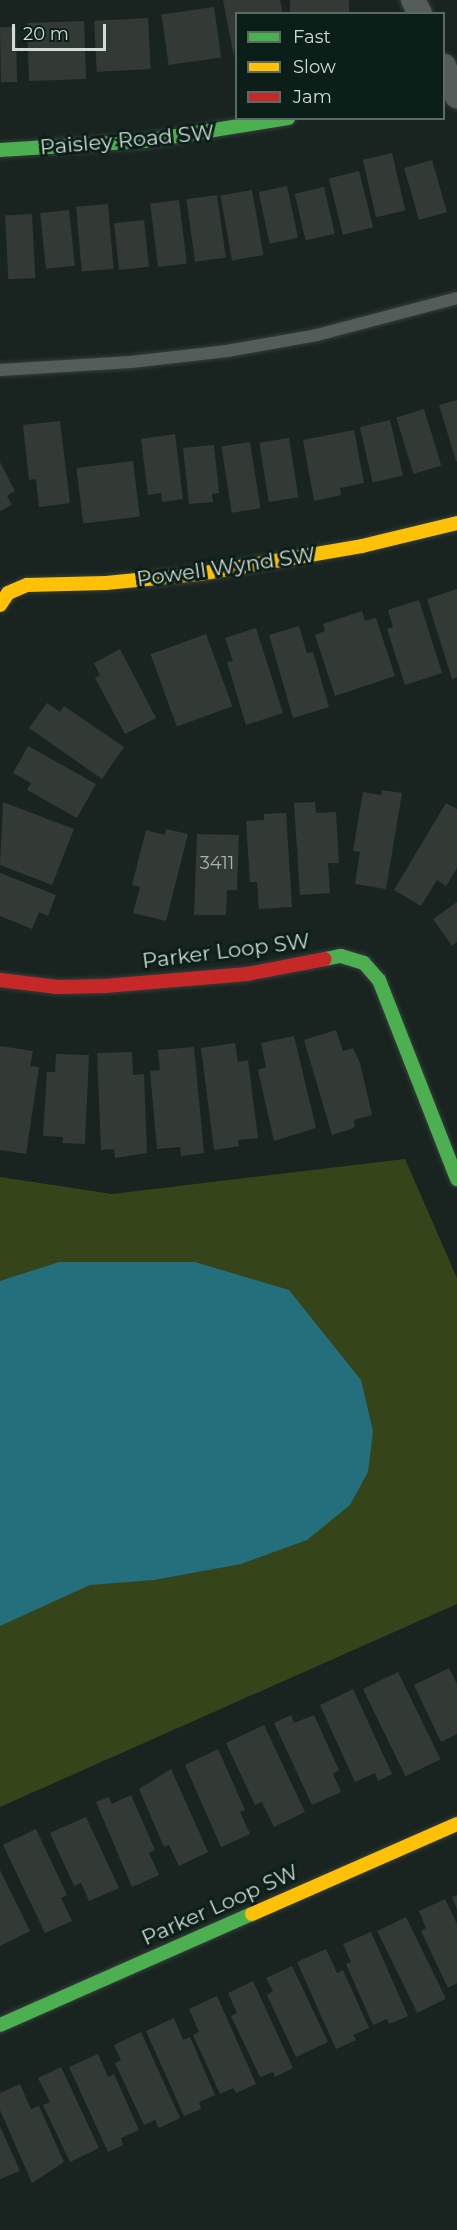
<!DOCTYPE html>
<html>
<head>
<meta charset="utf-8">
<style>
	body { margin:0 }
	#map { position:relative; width:457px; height:2230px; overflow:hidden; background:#192420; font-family:Montserrat,sans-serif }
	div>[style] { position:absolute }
	.green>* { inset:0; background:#364419 }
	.water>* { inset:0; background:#236f7b }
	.building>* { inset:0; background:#333a36; transform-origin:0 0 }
	.roads { filter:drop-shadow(0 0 2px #353e3a) drop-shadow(0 0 2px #353e3a) }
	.lane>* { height:12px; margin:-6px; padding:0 6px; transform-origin:6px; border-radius:6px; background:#545d5a }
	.street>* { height:24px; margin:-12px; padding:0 12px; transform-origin:12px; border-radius:12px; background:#545d5a }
	.fast>* { height:14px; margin:-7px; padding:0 7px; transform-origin:7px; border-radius:7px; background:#4caf50 }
	.slow>* { height:14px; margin:-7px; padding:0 7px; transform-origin:7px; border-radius:7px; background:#ffc107 }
	.jam>* { height:14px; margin:-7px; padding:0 7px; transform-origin:7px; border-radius:7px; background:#c62828 }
	span { translate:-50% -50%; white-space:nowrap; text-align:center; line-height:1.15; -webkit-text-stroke:6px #0b1f18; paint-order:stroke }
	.number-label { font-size:18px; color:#a8b4ae }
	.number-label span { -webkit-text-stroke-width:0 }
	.street-label { font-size:21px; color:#cfdcd6 }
	.legend { position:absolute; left:235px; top:12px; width:210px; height:108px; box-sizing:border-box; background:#0b1f18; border:2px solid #596b64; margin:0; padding:8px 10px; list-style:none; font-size:18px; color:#cfdcd6 }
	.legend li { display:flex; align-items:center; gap:12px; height:30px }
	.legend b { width:30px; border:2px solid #596b64 }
	.scale { position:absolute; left:12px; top:24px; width:94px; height:27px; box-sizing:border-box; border:3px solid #cfdcd6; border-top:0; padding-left:8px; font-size:18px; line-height:21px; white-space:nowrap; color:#cfdcd6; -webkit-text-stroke:4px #0b1f18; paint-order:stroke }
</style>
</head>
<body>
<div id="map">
	<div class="green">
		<i style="clip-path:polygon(405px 1159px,457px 1278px,457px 1604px,0 1807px,0 1177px,112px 1194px)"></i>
	</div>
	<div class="water">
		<i style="clip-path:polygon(59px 1262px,195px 1262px,289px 1290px,361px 1380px,373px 1431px,368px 1472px,350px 1505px,307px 1540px,241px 1564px,154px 1580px,90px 1585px,0 1626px,0 1281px)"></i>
	</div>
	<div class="building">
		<i style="clip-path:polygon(223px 0,280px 0,283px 14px,237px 14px,234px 57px)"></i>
		<i style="left:290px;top:0;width:59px;height:14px"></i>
		<i style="left:214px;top:7px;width:51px;height:53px;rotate:82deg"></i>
		<i style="left:148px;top:18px;width:51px;height:54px;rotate:87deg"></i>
		<i style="left:84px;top:21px;width:58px;height:57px;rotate:88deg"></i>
		<i style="left:16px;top:27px;width:55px;height:16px;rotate:89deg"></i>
		<i style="left:392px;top:153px;width:59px;height:30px;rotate:77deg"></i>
		<i style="left:432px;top:160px;width:54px;height:29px;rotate:74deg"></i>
		<i style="left:359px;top:171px;width:58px;height:31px;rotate:76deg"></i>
		<i style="left:287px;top:186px;width:53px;height:29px;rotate:78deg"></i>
		<i style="left:324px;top:187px;width:48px;height:30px;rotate:77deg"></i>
		<i style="left:252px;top:190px;width:66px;height:32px;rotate:80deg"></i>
		<i style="left:217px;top:195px;width:63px;height:31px;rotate:82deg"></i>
		<i style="left:179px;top:200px;width:64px;height:29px;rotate:83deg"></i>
		<i style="left:108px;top:204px;width:65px;height:32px;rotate:85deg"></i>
		<i style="left:69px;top:210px;width:56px;height:29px;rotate:84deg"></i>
		<i style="left:32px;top:214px;width:64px;height:27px;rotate:87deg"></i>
		<i style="left:144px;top:220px;width:47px;height:30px;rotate:84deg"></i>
		<i style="clip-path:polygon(457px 400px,457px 461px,456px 461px,439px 405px)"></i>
		<i style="left:424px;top:409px;width:59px;height:29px;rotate:73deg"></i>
		<i style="left:390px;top:420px;width:57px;height:31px;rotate:77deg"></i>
		<i style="clip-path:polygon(60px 421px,70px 503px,39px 507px,36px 479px,29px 480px,23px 425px)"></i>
		<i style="clip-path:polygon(354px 430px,364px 483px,340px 488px,341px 495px,314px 501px,303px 440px)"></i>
		<i style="clip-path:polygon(175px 434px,183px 499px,162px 502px,161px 493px,148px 495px,141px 439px)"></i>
		<i style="left:289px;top:438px;width:60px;height:30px;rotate:81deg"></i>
		<i style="left:250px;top:442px;width:67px;height:29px;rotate:81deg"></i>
		<i style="clip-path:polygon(214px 445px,219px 493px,212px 494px,213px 502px,189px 504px,183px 448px)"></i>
		<i style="left:133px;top:461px;width:56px;height:57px;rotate:83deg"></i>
		<i style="clip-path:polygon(0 462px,15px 491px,7px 496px,12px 505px,0 511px)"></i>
		<i style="clip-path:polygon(457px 589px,457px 677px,452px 679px,427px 599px)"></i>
		<i style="clip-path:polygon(419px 600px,442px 673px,405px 685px,387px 629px,393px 627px,388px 610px)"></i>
		<i style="clip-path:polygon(362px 611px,365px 621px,376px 618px,395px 676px,335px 696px,315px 635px,325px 631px,323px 624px)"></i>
		<i style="clip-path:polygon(299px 626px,307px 653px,313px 652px,329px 707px,293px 718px,269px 635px)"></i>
		<i style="clip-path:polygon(256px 628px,283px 713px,246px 725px,227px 662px,233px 661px,225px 638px)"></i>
		<i style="left:206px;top:634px;width:77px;height:59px;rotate:70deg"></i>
		<i style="clip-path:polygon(120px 649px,156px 718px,125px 734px,95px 678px,100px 675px,94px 663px)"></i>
		<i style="clip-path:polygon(47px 703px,60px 712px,64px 706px,124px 747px,102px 779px,29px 728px)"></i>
		<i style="clip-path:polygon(28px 746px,96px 784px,77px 818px,27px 790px,31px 783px,13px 773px)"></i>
		<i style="clip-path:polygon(382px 790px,402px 793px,386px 889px,355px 884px,360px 852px,353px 851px,363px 792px,381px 795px)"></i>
		<i style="clip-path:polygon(3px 802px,74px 829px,52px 885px,0 865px)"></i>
		<i style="clip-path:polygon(315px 802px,316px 813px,336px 812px,339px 863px,328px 863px,330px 893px,300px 895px,294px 803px)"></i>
		<i style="clip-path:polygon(446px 803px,457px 809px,457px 868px,446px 886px,437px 880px,421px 906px,394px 890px)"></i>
		<i style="clip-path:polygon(286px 813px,292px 907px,259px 909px,257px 882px,250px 882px,246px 821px,264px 820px,264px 814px)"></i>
		<i style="clip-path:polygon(166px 829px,188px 834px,166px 921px,133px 913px,140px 887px,132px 885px,146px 830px,165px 835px)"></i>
		<i style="clip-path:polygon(197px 834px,239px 835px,237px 890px,227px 890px,226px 915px,194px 915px)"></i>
		<i style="clip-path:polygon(0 873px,56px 895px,48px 916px,39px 912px,32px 929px,0 916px)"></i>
		<i style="clip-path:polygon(457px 902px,457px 942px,452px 946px,433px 919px)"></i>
		<i style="clip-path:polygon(336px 1030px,343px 1051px,353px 1048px,360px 1063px,372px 1115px,354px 1120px,355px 1126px,351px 1129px,332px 1135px,304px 1040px)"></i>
		<i style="clip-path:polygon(294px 1036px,316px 1128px,274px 1141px,258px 1070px,266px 1067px,261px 1043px)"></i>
		<i style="clip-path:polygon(235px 1043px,238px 1062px,248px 1060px,258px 1138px,238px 1140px,239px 1146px,214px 1150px,201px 1048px)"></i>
		<i style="clip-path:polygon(0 1046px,33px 1051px,30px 1066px,39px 1067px,26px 1154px,0 1150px)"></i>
		<i style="clip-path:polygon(194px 1047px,204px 1153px,181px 1156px,180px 1147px,157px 1149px,150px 1071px,160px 1070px,158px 1050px)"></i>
		<i style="clip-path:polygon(132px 1052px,133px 1075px,144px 1074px,147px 1153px,115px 1158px,114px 1149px,101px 1150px,97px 1053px)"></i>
		<i style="clip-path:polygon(56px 1054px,89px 1055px,85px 1144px,62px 1143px,63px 1137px,43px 1136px,47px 1072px,55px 1072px)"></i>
		<i style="clip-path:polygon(449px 1668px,457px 1684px,457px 1734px,441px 1742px,414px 1685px)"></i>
		<i style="left:398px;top:1672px;width:97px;height:39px;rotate:64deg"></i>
		<i style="clip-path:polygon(353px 1689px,392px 1774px,378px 1781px,375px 1773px,355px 1782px,320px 1705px)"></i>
		<i style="clip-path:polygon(291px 1715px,294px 1723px,314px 1715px,339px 1770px,333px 1774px,341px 1792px,312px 1805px,274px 1723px)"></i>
		<i style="clip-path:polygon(264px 1725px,305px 1812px,274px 1827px,262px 1802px,255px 1805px,226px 1743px)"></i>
		<i style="clip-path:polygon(218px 1749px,245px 1810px,240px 1812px,250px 1834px,221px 1847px,185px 1765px)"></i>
		<i style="clip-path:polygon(171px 1769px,208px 1852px,179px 1866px,169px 1845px,164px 1847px,139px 1789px)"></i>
		<i style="clip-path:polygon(131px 1795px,155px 1850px,149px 1853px,159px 1875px,132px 1887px,96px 1802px,109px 1797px,112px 1804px)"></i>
		<i style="clip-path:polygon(86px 1817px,119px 1888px,89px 1901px,81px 1883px,74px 1886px,50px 1833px)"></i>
		<i style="clip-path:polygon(36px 1829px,67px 1895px,61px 1898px,72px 1921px,45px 1933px,3px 1845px)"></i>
		<i style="clip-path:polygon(0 1870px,30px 1931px,0 1946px)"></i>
		<i style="clip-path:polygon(457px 1895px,457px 1909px,452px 1897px)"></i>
		<i style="clip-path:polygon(445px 1899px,457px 1924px,457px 1983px,448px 1988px,421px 1931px,426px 1928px,419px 1911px)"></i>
		<i style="left:406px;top:1917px;width:91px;height:32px;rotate:64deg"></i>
		<i style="clip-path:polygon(371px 1932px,408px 2016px,389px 2024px,387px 2019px,373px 2025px,346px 1964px,351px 1962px,343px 1944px)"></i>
		<i style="clip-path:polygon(326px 1949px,337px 1973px,343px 1970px,369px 2028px,353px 2035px,356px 2040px,336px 2049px,297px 1962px)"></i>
		<i style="clip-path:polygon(292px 1966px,328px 2042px,296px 2057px,267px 1995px,273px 1991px,266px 1978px)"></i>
		<i style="clip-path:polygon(253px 1981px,293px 2068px,275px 2077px,273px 2072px,260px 2077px,231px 2016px,237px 2013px,228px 1993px)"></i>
		<i style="clip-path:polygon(217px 1996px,256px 2084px,236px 2093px,233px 2088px,220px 2094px,193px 2035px,199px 2032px,189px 2009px)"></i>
		<i style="clip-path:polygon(174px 2018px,183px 2040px,190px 2037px,215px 2095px,199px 2102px,201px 2109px,184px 2116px,146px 2031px)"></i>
		<i style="clip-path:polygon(141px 2032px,180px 2118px,159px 2128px,155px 2120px,144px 2125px,115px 2063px,121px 2060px,114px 2045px)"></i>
		<i style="clip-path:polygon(98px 2054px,108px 2077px,114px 2074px,139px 2130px,121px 2138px,123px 2145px,108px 2152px,69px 2067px)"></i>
		<i style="clip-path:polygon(61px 2067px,99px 2148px,70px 2162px,43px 2105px,50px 2102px,38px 2078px)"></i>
		<i style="clip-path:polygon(20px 2084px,31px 2109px,39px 2106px,64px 2162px,32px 2183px,0 2110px,0 2093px)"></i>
		<i style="clip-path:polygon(0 2126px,20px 2171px,0 2179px)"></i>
	</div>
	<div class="roads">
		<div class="lane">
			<i style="left:0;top:370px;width:131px;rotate:-3.5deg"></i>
			<i style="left:131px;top:362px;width:97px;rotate:-6.5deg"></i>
			<i style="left:227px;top:351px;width:91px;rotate:-10.1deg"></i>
			<i style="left:317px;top:335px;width:145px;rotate:-14.8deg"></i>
		</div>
		<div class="street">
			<i style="left:413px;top:0;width:16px;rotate:63deg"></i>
			<i style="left:444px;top:66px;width:33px;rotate:67deg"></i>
		</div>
		<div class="fast">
			<i style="left:0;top:150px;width:145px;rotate:-3.6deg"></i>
			<i style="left:145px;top:141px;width:145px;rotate:-9.1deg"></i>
			<i style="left:325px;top:959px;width:16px;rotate:-11deg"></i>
			<i style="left:341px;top:956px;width:24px;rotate:17deg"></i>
			<i style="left:364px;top:963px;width:23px;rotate:49deg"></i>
			<i style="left:379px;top:980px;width:214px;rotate:68.6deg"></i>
			<i style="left:0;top:2025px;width:275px;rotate:-23.8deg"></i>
		</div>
		<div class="slow">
			<i style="left:0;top:605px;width:14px;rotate:-56deg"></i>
			<i style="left:8px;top:593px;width:21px;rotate:-23deg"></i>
			<i style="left:27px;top:585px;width:79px;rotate:-1.5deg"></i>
			<i style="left:106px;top:583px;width:93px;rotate:-5.5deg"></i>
			<i style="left:199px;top:574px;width:165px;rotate:-9.7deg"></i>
			<i style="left:362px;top:546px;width:98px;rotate:-13.6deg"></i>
			<i style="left:252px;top:1914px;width:224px;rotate:-23.7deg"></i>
		</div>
		<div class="jam">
			<i style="left:0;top:980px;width:58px;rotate:6.9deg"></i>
			<i style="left:58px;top:987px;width:47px;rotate:-1.2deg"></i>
			<i style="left:105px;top:986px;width:143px;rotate:-4.8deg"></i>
			<i style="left:247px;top:974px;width:79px;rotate:-10.9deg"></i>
		</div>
	</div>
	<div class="number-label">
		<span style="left:217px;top:863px">3411</span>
	</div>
	<div class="street-label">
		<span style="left:127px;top:140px;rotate:-5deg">Paisley Road SW</span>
		<span style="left:226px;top:567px;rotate:-8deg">Powell Wynd SW</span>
		<span style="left:226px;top:951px;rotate:-7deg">Parker Loop SW</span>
		<span style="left:220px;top:1905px;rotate:-24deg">Parker Loop SW</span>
	</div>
	<ul class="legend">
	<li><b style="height:8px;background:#4caf50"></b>Fast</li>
	<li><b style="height:8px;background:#ffc107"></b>Slow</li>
	<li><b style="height:8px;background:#c62828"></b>Jam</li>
	</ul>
	<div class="scale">20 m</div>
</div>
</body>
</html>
